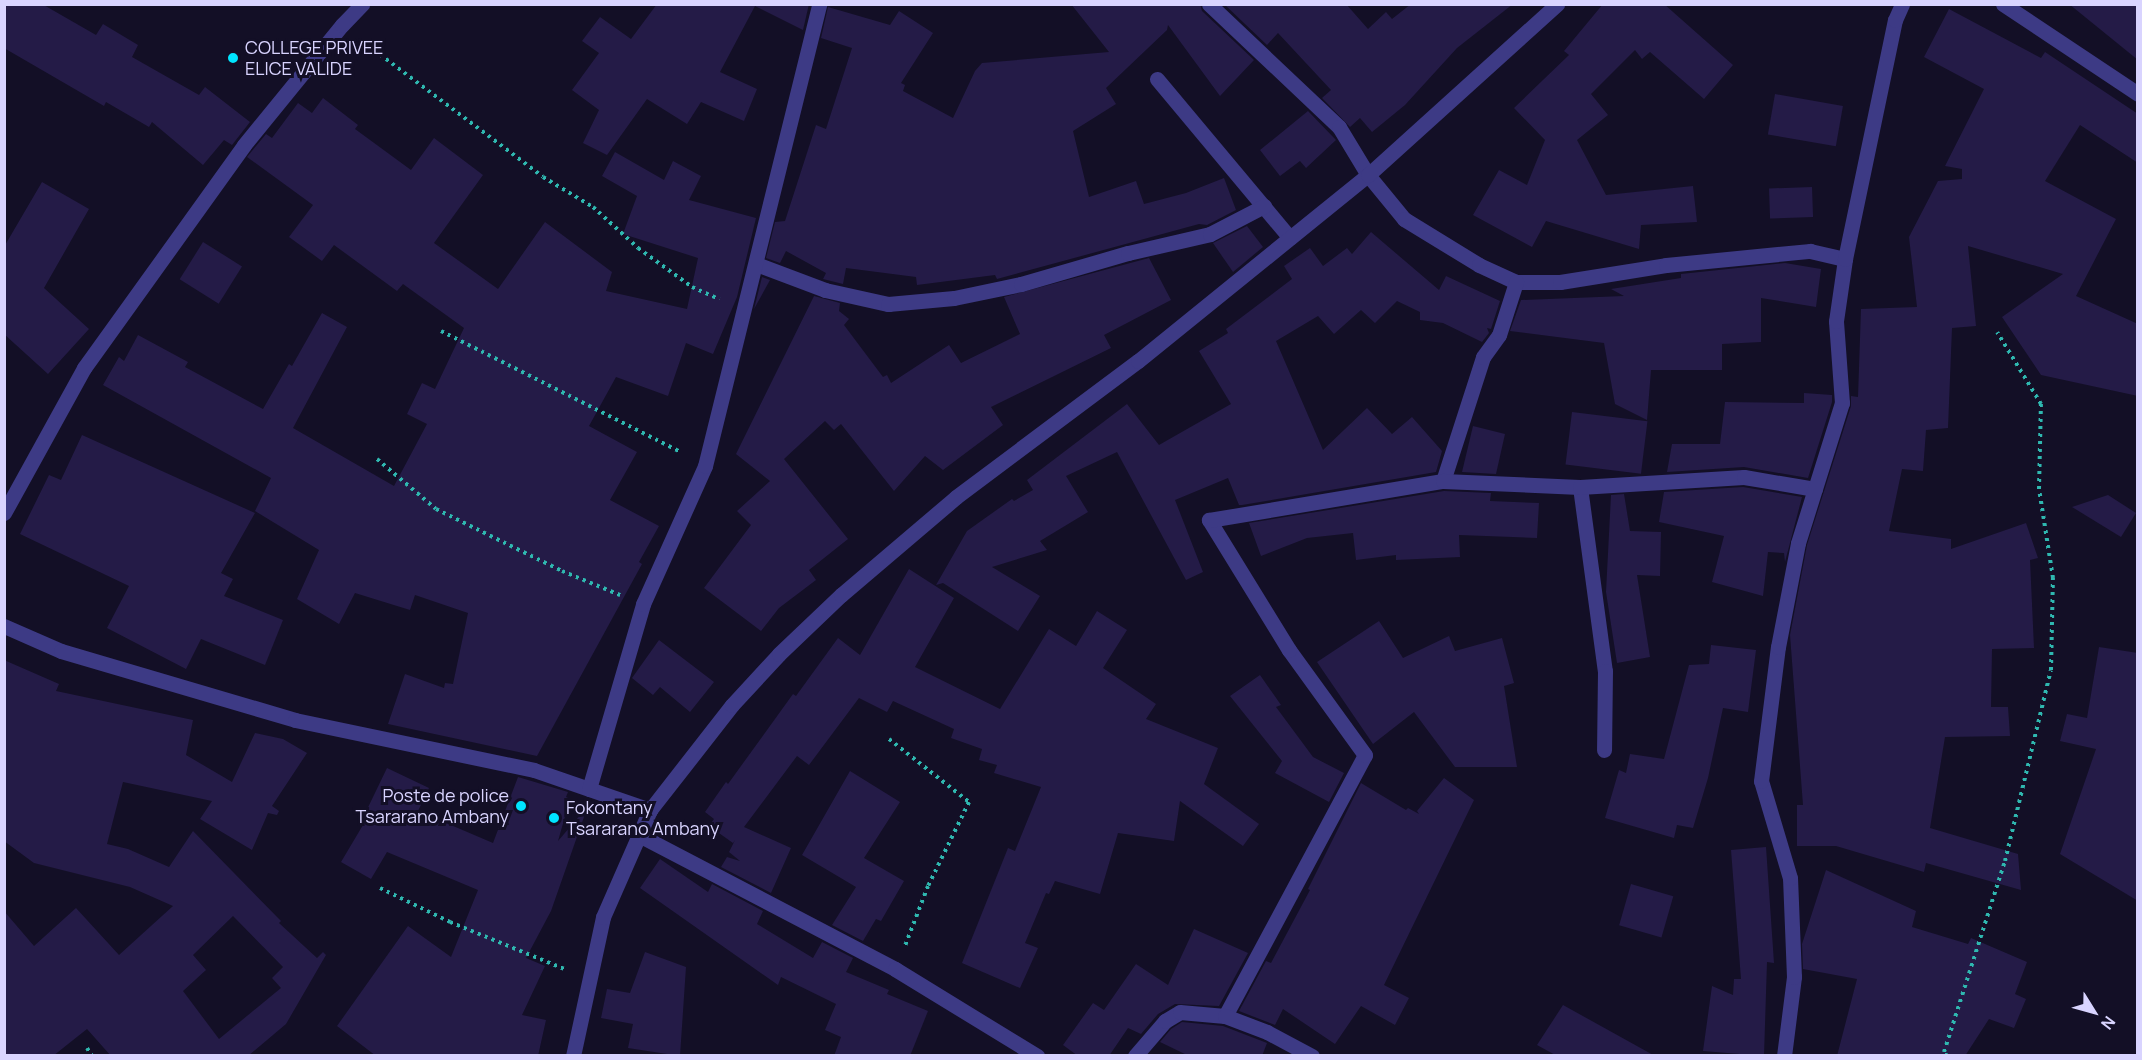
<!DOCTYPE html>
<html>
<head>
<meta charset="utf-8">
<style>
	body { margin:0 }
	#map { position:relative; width:2142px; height:1060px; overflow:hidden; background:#130f26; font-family:Manrope,sans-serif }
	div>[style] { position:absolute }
	.building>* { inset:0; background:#241b47; transform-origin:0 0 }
	.path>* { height:4px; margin-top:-2px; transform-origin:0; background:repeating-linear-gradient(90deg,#2fb8b0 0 3px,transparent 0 7.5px) }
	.pedestrian>* { height:15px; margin:-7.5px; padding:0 7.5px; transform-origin:7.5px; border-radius:7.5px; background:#3d3a85 }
	.minor>* { height:15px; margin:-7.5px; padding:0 7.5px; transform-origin:7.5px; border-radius:7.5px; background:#3d3a85 }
	.tertiary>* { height:15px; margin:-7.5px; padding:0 7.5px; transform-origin:7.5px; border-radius:7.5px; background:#3d3a85 }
	.dots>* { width:16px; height:16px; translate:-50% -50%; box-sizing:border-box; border:3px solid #130f26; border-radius:50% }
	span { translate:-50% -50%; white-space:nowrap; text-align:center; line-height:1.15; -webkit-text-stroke:6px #130f26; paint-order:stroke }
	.poi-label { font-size:18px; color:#d9d4ff }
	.left { translate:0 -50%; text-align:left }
	.right { translate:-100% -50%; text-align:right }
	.frame { position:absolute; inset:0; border:6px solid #d9d4ff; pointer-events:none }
	.north { position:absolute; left:2064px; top:982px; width:60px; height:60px; -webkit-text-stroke:4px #130f26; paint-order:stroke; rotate:127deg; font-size:16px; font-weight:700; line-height:24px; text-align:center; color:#d9d4ff }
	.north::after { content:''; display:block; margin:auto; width:21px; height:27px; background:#d9d4ff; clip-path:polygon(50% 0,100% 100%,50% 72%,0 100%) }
</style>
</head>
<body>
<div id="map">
	<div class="building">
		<i style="clip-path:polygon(4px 4px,42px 4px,96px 35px,103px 24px,138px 45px,132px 57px,199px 95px,205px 87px,250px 122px,232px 145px,224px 140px,203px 165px,152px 122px,149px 127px,106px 102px,104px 106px,4px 48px)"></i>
		<i style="clip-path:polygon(657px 4px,809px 4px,803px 30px,755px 6px,720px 72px,757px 89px,744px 121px,701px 102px,687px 124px,647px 99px,607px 155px,583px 143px,599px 110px,572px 90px,599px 53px,582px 41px,600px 17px,631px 39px)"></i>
		<i style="clip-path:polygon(1071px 4px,1200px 4px,1202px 11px,1254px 60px,1220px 96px,1168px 25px,1167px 30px,1106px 88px,1116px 104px,1073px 131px,1089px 197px,1136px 181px,1144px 204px,1186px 193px,1224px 178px,1236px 210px,1207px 225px,1199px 224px,997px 279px,995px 275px,917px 285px,916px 277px,846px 268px,843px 284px,823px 279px,826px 273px,786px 251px,780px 263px,766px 258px,775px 222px,785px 221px,816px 125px,826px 129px,852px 48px,821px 38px,828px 7px,890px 25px,899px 11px,933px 33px,901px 83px,905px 85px,903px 91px,953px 118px,975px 71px,982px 63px,1109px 52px)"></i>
		<i style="clip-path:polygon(1224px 4px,1346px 4px,1368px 29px,1386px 12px,1392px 19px,1411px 4px,1513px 4px,1457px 48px,1405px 105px,1372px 132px,1360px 118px,1350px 127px,1322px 98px,1331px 90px,1278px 33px,1267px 45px)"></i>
		<i style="clip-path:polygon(1603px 4px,1664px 4px,1733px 65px,1704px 99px,1650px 52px,1642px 59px,1635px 50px,1591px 94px,1608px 115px,1577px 140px,1606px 195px,1693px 186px,1697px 222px,1641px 225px,1639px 249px,1546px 221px,1532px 247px,1473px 215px,1499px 170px,1527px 185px,1545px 140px,1514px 108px,1569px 55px,1564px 51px)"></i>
		<i style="clip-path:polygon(2069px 4px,2138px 4px,2138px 60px)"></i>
		<i style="clip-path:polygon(1949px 9px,2041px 58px,2045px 52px,2138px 114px,2138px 163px,2080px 125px,2045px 181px,2116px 219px,2076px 296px,2138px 324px,2138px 396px,2041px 375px,2002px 317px,2063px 274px,1968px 246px,1976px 326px,1952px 328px,1948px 428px,1926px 430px,1923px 471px,1902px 469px,1889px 531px,1951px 539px,1951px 549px,2026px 523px,2038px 558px,2030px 560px,2034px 648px,1992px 649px,1991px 707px,2008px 707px,2010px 736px,1945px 737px,1930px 828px,2018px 854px,2021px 890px,1926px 863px,1924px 872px,1836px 846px,1797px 846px,1797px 805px,1803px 805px,1790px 635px,1807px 545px,1851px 406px,1851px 396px,1858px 397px,1861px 309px,1917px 307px,1909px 237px,1938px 181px,1962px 179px,1962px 169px,1945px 166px,1984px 89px,1924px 57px)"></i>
		<i style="left:1775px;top:94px;width:69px;height:41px;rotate:10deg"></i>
		<i style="clip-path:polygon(323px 98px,358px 125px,355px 129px,411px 170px,434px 138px,483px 175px,434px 243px,498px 289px,545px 222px,612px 272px,606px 291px,687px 309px,698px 258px,623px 234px,637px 196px,602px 176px,615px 152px,664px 180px,673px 161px,701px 176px,689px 200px,756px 218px,737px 297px,713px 354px,686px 343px,668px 396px,616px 377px,589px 426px,637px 452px,610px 500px,659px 526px,639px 562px,642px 564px,537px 756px,388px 724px,405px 674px,444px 688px,445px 683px,453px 684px,468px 613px,415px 595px,410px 610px,355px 593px,339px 624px,297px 599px,319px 550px,255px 511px,271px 478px,103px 385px,119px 357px,124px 361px,138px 335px,188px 362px,185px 367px,263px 409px,289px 364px,292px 366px,322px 313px,347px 327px,293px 428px,394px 486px,427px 424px,407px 414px,422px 383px,435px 389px,464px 328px,403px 284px,397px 291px,334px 245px,322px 261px,289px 237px,313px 205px,247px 157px,266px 134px,272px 138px,298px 103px,312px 113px)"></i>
		<i style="clip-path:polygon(1308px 111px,1336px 140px,1306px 168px,1300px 161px,1280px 176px,1260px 150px)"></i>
		<i style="clip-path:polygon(42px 182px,89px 209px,44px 288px,89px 329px,48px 374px,4px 334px,4px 247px)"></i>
		<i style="left:1812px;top:187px;width:30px;height:43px;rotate:88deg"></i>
		<i style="clip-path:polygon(1247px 226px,1263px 247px,1233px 272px,1213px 243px)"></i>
		<i style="clip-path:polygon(1371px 232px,1439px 290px,1446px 276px,1500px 301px,1491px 329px,1487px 328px,1489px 333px,1482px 342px,1443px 323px,1420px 320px,1420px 312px,1397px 301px,1375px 323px,1361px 310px,1334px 334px,1318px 316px,1276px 341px,1323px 450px,1367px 408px,1392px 434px,1412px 417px,1442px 451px,1436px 472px,1242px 505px,1239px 505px,1228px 478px,1175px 500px,1203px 572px,1186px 580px,1117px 452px,1066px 476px,1088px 512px,1040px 541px,1047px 550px,992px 567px,1040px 596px,1018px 631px,943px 583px,936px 585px,967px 531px,1012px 499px,1014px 501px,1033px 490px,1027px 480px,1127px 404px,1159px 445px,1231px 404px,1199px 351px,1228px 333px,1226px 329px,1292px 279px,1284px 266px,1310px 248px,1323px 266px,1347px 248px,1352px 254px)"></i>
		<i style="left:203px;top:242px;width:46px;height:44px;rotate:32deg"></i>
		<i style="clip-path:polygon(1149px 258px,1171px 300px,1104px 335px,1111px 348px,991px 407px,1003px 425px,943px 470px,925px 456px,894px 491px,841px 424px,834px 430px,825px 421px,784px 459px,848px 539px,809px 570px,816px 580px,779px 608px,761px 631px,704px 588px,751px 525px,737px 511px,770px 481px,736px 454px,814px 296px,840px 303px,839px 311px,849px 319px,844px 325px,883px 377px,887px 375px,891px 383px,949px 345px,961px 363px,1020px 334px,1004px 297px)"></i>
		<i style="clip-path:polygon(1785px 263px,1821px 269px,1816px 307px,1761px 298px,1761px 342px,1722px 344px,1722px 370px,1651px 370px,1647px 420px,1615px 404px,1604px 343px,1510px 331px,1521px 300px,1624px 296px,1611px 289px,1681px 278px,1681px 274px)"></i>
		<i style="clip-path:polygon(762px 277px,770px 280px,754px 309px)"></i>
		<i style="clip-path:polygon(1804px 393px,1832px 395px,1832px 402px,1808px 478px,1744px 467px,1667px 472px,1672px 444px,1720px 444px,1725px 402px,1804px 403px)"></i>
		<i style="left:1572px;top:412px;width:76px;height:53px;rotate:7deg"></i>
		<i style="clip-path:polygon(1473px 426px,1505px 434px,1496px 474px,1462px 472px)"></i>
		<i style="clip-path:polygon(82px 435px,255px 513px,221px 573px,233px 579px,224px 596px,283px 620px,265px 665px,201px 639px,186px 669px,107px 628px,129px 586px,20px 534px,49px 475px,61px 480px)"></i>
		<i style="clip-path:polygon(1743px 487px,1802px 497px,1785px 562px,1784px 553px,1768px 552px,1763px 596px,1712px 582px,1724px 536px,1659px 522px,1664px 492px)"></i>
		<i style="clip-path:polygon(1444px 491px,1491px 493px,1490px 501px,1539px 503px,1537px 538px,1459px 535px,1460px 557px,1396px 560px,1396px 555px,1356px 560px,1353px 533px,1307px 538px,1261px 556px,1249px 523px)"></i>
		<i style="clip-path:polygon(1624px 494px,1630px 531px,1661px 532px,1660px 576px,1637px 575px,1650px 657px,1617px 663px,1606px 592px,1611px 495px)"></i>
		<i style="clip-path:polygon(2108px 495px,2136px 513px,2121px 537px,2072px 507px)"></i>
		<i style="clip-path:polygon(909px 569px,954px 598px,915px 667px,1000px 709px,1049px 629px,1076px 646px,1097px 611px,1127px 630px,1103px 668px,1156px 704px,1146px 719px,1218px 748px,1204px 784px,1259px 824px,1243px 846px,1180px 801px,1174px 841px,1118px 833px,1100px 894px,1055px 881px,1049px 894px,1046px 893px,1025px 943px,1038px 948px,1020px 988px,962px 963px,1008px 848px,1015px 851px,1041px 787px,994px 773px,997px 765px,979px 760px,982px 749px,951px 738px,954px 729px,893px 701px,887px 712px,859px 698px,809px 765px,797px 756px,744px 827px,791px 848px,771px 893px,721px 867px,727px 857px,740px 861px,729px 852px,735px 840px,733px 843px,709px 826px,714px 819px,705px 812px,726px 782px,728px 784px,793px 694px,796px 696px,838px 638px,860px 655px)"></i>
		<i style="clip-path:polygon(1379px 621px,1403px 658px,1449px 636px,1455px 651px,1502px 638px,1514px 683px,1504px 686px,1517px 767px,1455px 767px,1414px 712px,1373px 744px,1317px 662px)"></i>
		<i style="clip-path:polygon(659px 640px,714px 682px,690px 712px,660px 687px,653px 695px,632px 678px)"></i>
		<i style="clip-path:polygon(1711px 645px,1756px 650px,1748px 712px,1723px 708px,1708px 778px,1693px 828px,1677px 825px,1674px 838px,1605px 818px,1619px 770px,1626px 773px,1630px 754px,1664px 759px,1689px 665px,1709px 664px)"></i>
		<i style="clip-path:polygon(2099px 647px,2138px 653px,2138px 901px,2060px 854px,2096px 749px,2060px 741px,2067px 714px,2087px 718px)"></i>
		<i style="clip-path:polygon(evenodd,4px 660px,59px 684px,56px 691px,193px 720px,186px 755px,232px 782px,255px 733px,283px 739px,307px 753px,272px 806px,279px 811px,277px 815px,268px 813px,252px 850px,200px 819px,212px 801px,123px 782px,107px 844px,128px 849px,169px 867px,193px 831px,281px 921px,279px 923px,317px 958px,323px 952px,326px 955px,286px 1024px,248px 1056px,111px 1056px,87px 1029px,53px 1056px,4px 1056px,4px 911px,34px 946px,76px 908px,119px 955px,173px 906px,130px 887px,34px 863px,4px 841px,4px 660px,233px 916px,283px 967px,272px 978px,281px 988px,219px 1039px,183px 991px,206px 970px,193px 955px,233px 916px)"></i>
		<i style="clip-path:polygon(1260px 675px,1281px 705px,1276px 707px,1313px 757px,1344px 773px,1329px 802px,1275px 773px,1282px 761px,1230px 696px)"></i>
		<i style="clip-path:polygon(387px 768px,429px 788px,418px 811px,493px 843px,518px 777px,568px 792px,566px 797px,570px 799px,558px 841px,582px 813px,585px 814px,551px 911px,526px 958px,545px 966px,522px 1015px,546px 1020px,538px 1056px,376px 1056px,337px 1026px,408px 926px,451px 957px,478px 890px,387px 852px,371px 879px,341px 862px,363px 825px,360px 824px)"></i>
		<i style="clip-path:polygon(850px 771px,900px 802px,864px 858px,904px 881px,881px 921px,876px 919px,863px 941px,832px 925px,856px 887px,802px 855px)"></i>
		<i style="clip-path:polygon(1444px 778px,1474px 800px,1384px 985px,1409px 998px,1395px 1025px,1361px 1006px,1335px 1044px,1283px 1009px,1275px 1025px,1239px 1011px,1266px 961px,1271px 963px,1310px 890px,1308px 889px,1361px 783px,1406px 810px,1408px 808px,1419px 814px,1417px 811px)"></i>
		<i style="clip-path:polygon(1766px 847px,1774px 963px,1767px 962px,1764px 1056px,1703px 1051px,1712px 986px,1733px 995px,1734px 979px,1741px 979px,1731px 850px)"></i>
		<i style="clip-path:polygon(660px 859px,708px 892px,712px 884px,763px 911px,757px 924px,813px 958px,822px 942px,853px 958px,846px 972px,889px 990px,887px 994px,928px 1011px,910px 1056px,834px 1056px,841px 1037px,825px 1030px,836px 1004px,781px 977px,778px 985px,640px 888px)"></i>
		<i style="clip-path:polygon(1826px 870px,1916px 911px,1912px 927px,1968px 944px,1971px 938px,2027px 962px,2015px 994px,2026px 999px,2014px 1028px,1989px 1019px,1965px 1056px,1837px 1056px,1857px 979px,1803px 969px,1802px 944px)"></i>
		<i style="left:1631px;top:884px;width:44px;height:43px;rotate:16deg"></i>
		<i style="clip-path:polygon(1194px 929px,1248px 953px,1219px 1006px,1175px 1004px,1158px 1014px,1141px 1034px,1128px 1028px,1109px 1056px,1078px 1056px,1063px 1045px,1093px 1003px,1104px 1010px,1136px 964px,1168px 985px)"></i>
		<i style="clip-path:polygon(645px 952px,686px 967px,680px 1056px,628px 1048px,633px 1024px,601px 1018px,607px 989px,630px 993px)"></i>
		<i style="clip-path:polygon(1563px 1005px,1655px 1056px,1557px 1056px,1537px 1045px)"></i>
		<i style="clip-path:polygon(1182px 1022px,1223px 1026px,1267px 1043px,1262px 1056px,1189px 1056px,1160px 1042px,1171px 1029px)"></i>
	</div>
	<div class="path">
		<i style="left:362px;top:41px;width:226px;rotate:36.9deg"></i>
		<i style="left:543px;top:177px;width:58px;rotate:31deg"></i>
		<i style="left:593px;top:207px;width:61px;rotate:42.3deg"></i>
		<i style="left:638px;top:248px;width:67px;rotate:35.8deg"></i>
		<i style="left:692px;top:287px;width:30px;rotate:24deg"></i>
		<i style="left:441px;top:331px;width:269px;rotate:26.8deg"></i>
		<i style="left:377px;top:459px;width:77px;rotate:40.3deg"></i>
		<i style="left:436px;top:509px;width:140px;rotate:26.2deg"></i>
		<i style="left:562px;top:571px;width:63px;rotate:22.5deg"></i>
		<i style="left:889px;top:739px;width:102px;rotate:38.2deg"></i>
		<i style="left:969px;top:802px;width:93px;rotate:116deg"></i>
		<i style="left:928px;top:886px;width:64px;rotate:111deg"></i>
		<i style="left:380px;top:888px;width:78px;rotate:25.9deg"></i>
		<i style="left:450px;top:922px;width:126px;rotate:22.3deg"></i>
		<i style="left:87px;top:1048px;width:9px;rotate:58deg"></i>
		<i style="left:1947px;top:1056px;width:5px;rotate:-127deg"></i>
		<i style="left:1944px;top:1052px;width:201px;rotate:-72.3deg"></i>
		<i style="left:2005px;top:861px;width:196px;rotate:-76.5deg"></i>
		<i style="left:2051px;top:670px;width:92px;rotate:-88.8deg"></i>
		<i style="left:2053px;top:578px;width:90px;rotate:-98.9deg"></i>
		<i style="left:2039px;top:489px;width:85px;rotate:-88.7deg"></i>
		<i style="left:2041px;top:404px;width:84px;rotate:-121.4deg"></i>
	</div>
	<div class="pedestrian">
		<i style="left:2003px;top:4px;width:162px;rotate:33.7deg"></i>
	</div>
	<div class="minor">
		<i style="left:1209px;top:4px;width:179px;rotate:43.4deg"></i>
		<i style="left:1339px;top:127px;width:56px;rotate:58.9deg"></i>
		<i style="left:1368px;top:175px;width:57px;rotate:50.7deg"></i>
		<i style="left:1404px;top:219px;width:88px;rotate:31.5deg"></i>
		<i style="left:1479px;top:265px;width:41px;rotate:24.7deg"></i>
		<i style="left:1516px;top:282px;width:44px"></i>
		<i style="left:1560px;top:282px;width:107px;rotate:-9.1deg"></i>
		<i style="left:1666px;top:265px;width:145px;rotate:-5.6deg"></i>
		<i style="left:1810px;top:251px;width:36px;rotate:13deg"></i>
		<i style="left:1157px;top:79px;width:207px;rotate:50.1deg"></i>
		<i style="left:756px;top:264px;width:74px;rotate:20.6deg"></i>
		<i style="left:825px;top:290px;width:65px;rotate:12.5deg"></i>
		<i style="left:888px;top:304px;width:66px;rotate:-5.2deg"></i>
		<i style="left:954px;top:298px;width:68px;rotate:-11.8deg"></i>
		<i style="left:1021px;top:284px;width:111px;rotate:-16.2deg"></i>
		<i style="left:1128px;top:253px;width:84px;rotate:-13deg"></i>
		<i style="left:1210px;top:234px;width:61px;rotate:-27.4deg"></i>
		<i style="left:1443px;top:481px;width:130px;rotate:-72.1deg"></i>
		<i style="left:1483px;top:357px;width:27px;rotate:-54deg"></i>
		<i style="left:1499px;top:335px;width:56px;rotate:-72.2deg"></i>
		<i style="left:1580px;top:487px;width:186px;rotate:82.3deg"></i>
		<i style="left:1605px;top:671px;width:79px;rotate:90.7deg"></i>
		<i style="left:4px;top:513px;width:166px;rotate:-61.1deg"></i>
		<i style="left:84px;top:368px;width:274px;rotate:-54.3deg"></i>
		<i style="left:244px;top:145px;width:155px;rotate:-50.8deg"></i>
		<i style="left:342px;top:25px;width:29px;rotate:-46deg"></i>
		<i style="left:4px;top:626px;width:62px;rotate:23.7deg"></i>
		<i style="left:61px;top:651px;width:244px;rotate:16.4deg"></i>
		<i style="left:295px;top:720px;width:244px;rotate:11.8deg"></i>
		<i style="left:534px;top:770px;width:123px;rotate:19deg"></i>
		<i style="left:589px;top:789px;width:193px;rotate:-73.7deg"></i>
		<i style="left:643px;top:604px;width:151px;rotate:-65.8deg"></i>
		<i style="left:705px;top:466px;width:476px;rotate:-76.1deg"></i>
		<i style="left:639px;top:835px;width:289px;rotate:27.6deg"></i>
		<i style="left:895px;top:969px;width:167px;rotate:31.5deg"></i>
		<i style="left:1225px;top:1016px;width:296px;rotate:-61.8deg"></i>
		<i style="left:1365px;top:755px;width:130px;rotate:-125.9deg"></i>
		<i style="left:1289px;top:650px;width:153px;rotate:-121.6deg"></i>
		<i style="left:1209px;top:520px;width:237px;rotate:-9.5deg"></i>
		<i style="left:1443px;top:481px;width:137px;rotate:2.5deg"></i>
		<i style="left:1580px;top:487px;width:164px;rotate:-3.5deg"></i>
		<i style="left:1744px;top:477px;width:72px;rotate:9.6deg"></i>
		<i style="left:1135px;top:1056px;width:46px;rotate:-49.4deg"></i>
		<i style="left:1165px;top:1021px;width:17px;rotate:-31deg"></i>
		<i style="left:1180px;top:1012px;width:45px;rotate:5.1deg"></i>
		<i style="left:1225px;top:1016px;width:45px;rotate:20.9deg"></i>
		<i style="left:1267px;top:1032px;width:51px;rotate:28.1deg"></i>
		<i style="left:1784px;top:1056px;width:80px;rotate:-82.8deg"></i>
		<i style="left:1794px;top:977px;width:99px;rotate:-92.3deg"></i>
		<i style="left:1790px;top:878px;width:101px;rotate:-106.6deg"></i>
		<i style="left:1761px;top:781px;width:135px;rotate:-82.8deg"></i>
		<i style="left:1778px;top:647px;width:106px;rotate:-79.1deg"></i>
		<i style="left:1798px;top:543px;width:147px;rotate:-72.6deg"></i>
		<i style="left:1842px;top:403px;width:82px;rotate:-94.2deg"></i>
		<i style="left:1836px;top:321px;width:63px;rotate:-81.7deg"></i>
		<i style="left:1845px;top:259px;width:244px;rotate:-78.2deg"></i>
		<i style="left:1895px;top:20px;width:17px;rotate:-66deg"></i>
	</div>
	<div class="tertiary">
		<i style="left:573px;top:1056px;width:142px;rotate:-77.8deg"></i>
		<i style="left:603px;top:917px;width:117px;rotate:-66.3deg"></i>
		<i style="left:650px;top:810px;width:133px;rotate:-52deg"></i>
		<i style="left:732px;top:705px;width:69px;rotate:-47.3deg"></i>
		<i style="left:779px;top:654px;width:86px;rotate:-43.6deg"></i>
		<i style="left:841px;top:595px;width:151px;rotate:-40.4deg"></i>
		<i style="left:956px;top:497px;width:227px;rotate:-36.8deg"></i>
		<i style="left:1138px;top:361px;width:296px;rotate:-39deg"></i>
		<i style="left:1368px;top:175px;width:255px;rotate:-42.1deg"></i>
	</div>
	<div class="dots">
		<i style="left:233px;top:58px;background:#00e5ff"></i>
		<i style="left:521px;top:806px;background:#00e5ff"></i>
		<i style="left:554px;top:818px;background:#00e5ff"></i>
	</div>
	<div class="poi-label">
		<span class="left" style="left:245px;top:58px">COLLEGE PRIVEE<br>ELICE VALIDE</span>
		<span class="right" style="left:509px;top:806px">Poste de police<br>Tsararano Ambany</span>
		<span class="left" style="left:566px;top:818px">Fokontany<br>Tsararano Ambany</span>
	</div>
	<div class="frame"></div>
	<div class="north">N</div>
</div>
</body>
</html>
